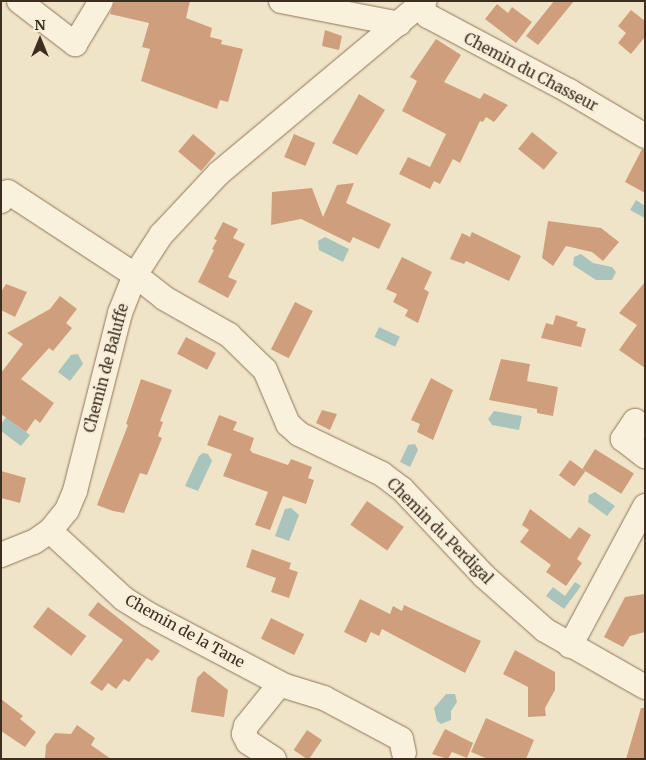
<!DOCTYPE html>
<html>
<head>
<meta charset="utf-8">
<style>
	body { margin:0 }
	#map { position:relative; width:646px; height:760px; overflow:hidden; background:#f0e4c8; font-family:Merriweather,serif }
	div>[style] { position:absolute }
	.water>* { inset:0; background:#a9c4bc; transform-origin:0 0 }
	.building>* { inset:0; background:#cf9f7d; transform-origin:0 0 }
	.roads { filter:drop-shadow(0 0 1px #8d765c) drop-shadow(0 0 1px #8d765c) }
	.minor>* { height:24px; margin:-12px; padding:0 12px; transform-origin:12px; border-radius:12px; background:#faf1dc }
	span { translate:-50% -50%; white-space:nowrap; text-align:center; line-height:1.15; -webkit-text-stroke:5px #f7eed8; paint-order:stroke }
	.street-label { font-size:15px; color:#3d2e20 }
	.frame { position:absolute; inset:0; border:2px solid #3d2e20; pointer-events:none }
	.north { position:absolute; left:15px; top:15px; width:50px; height:50px; -webkit-text-stroke:4px #f7eed8; paint-order:stroke; rotate:0deg; font-size:14px; font-weight:700; line-height:20px; text-align:center; color:#3d2e20 }
	.north::after { content:''; display:block; margin:auto; width:18px; height:22px; background:#3d2e20; clip-path:polygon(50% 0,100% 100%,50% 72%,0 100%) }
</style>
</head>
<body>
<div id="map">
	<div class="water">
		<i style="clip-path:polygon(636px 200px,645px 206px,645px 218px,630px 210px)"></i>
		<i style="clip-path:polygon(325px 237px,349px 249px,343px 262px,319px 250px,318px 241px)"></i>
		<i style="clip-path:polygon(581px 254px,593px 263px,612px 267px,616px 272px,612px 280px,596px 280px,573px 265px,574px 257px)"></i>
		<i style="left:379px;top:327px;width:23px;height:11px;rotate:25deg"></i>
		<i style="clip-path:polygon(78px 354px,83px 364px,70px 381px,58px 372px,71px 355px)"></i>
		<i style="clip-path:polygon(494px 411px,522px 416px,519px 430px,492px 425px,488px 419px)"></i>
		<i style="clip-path:polygon(10px 412px,16px 425px,30px 435px,21px 446px,1px 431px,1px 424px)"></i>
		<i style="clip-path:polygon(408px 445px,415px 444px,418px 450px,410px 467px,400px 462px)"></i>
		<i style="clip-path:polygon(203px 453px,208px 454px,212px 461px,198px 491px,185px 486px,199px 456px)"></i>
		<i style="clip-path:polygon(595px 492px,615px 506px,607px 516px,588px 502px,589px 495px)"></i>
		<i style="clip-path:polygon(291px 508px,299px 515px,289px 541px,275px 536px,285px 509px)"></i>
		<i style="clip-path:polygon(575px 582px,581px 586px,564px 609px,546px 596px,553px 587px,565px 596px)"></i>
		<i style="clip-path:polygon(446px 694px,455px 694px,457px 702px,451px 711px,451px 720px,441px 724px,437px 721px,434px 708px)"></i>
	</div>
	<div class="building">
		<i style="clip-path:polygon(115px 1px,190px 1px,186px 18px,212px 28px,210px 37px,222px 40px,221px 44px,243px 49px,228px 102px,220px 100px,217px 109px,141px 81px,150px 49px,142px 47px,149px 23px,110px 14px)"></i>
		<i style="clip-path:polygon(554px 1px,574px 1px,538px 45px,526px 36px)"></i>
		<i style="clip-path:polygon(497px 4px,508px 13px,512px 7px,532px 22px,516px 43px,485px 19px)"></i>
		<i style="clip-path:polygon(631px 10px,645px 21px,645px 37px,631px 54px,618px 43px,626px 33px,618px 26px)"></i>
		<i style="clip-path:polygon(325px 30px,342px 36px,339px 50px,322px 46px)"></i>
		<i style="clip-path:polygon(436px 39px,461px 55px,444px 82px,480px 99px,484px 93px,508px 105px,494px 122px,486px 117px,483px 122px,480px 121px,460px 163px,453px 159px,440px 184px,434px 181px,430px 189px,399px 174px,408px 157px,430px 167px,446px 134px,402px 111px,417px 81px,410px 77px)"></i>
		<i style="clip-path:polygon(359px 94px,385px 110px,357px 155px,332px 143px)"></i>
		<i style="left:532px;top:132px;width:33px;height:22px;rotate:39deg"></i>
		<i style="left:193px;top:134px;width:30px;height:23px;rotate:40deg"></i>
		<i style="left:294px;top:134px;width:23px;height:25px;rotate:23deg"></i>
		<i style="clip-path:polygon(642px 149px,645px 150px,645px 193px,625px 182px)"></i>
		<i style="clip-path:polygon(354px 183px,346px 203px,391px 224px,379px 249px,353px 237px,350px 243px,301px 219px,271px 225px,272px 192px,312px 188px,323px 217px,337px 185px)"></i>
		<i style="clip-path:polygon(548px 221px,601px 228px,619px 242px,603px 261px,592px 252px,566px 246px,553px 266px,542px 258px)"></i>
		<i style="clip-path:polygon(223px 222px,238px 229px,233px 238px,245px 244px,228px 277px,237px 281px,228px 298px,198px 282px,214px 250px,212px 249px,217px 240px,214px 239px)"></i>
		<i style="clip-path:polygon(472px 232px,521px 256px,509px 281px,466px 261px,464px 264px,450px 259px,462px 233px,470px 237px)"></i>
		<i style="clip-path:polygon(402px 257px,432px 272px,424px 289px,429px 292px,418px 323px,405px 316px,408px 310px,393px 302px,397px 294px,386px 289px)"></i>
		<i style="clip-path:polygon(645px 282px,645px 368px,619px 350px,637px 325px,619px 313px)"></i>
		<i style="clip-path:polygon(6px 284px,27px 292px,15px 317px,1px 310px,1px 292px)"></i>
		<i style="clip-path:polygon(60px 296px,77px 309px,66px 323px,72px 328px,53px 351px,49px 348px,21px 379px,54px 403px,40px 423px,35px 419px,26px 432px,1px 414px,1px 373px,23px 344px,7px 333px,50px 309px)"></i>
		<i style="left:295px;top:302px;width:20px;height:53px;rotate:27deg"></i>
		<i style="clip-path:polygon(556px 315px,578px 322px,576px 326px,586px 329px,581px 347px,541px 338px,546px 323px,553px 325px)"></i>
		<i style="left:186px;top:337px;width:34px;height:19px;rotate:28deg"></i>
		<i style="clip-path:polygon(501px 359px,530px 364px,527px 381px,558px 387px,553px 416px,537px 413px,537px 409px,489px 400px)"></i>
		<i style="clip-path:polygon(431px 378px,453px 390px,433px 440px,417px 432px,420px 424px,411px 420px)"></i>
		<i style="clip-path:polygon(141px 379px,172px 390px,160px 421px,163px 422px,158px 436px,162px 438px,147px 475px,140px 473px,124px 513px,113px 511px,97px 505px,128px 425px,126px 424px)"></i>
		<i style="clip-path:polygon(322px 410px,337px 414px,330px 430px,316px 423px)"></i>
		<i style="clip-path:polygon(219px 415px,237px 422px,233px 430px,254px 438px,250px 450px,253px 453px,288px 465px,291px 459px,312px 467px,308px 478px,314px 480px,306px 504px,283px 496px,270px 530px,255px 525px,268px 492px,223px 476px,232px 454px,207px 445px)"></i>
		<i style="left:595px;top:449px;width:46px;height:24px;rotate:32deg"></i>
		<i style="left:570px;top:460px;width:19px;height:19px;rotate:36deg"></i>
		<i style="clip-path:polygon(1px 471px,26px 478px,20px 503px,1px 498px)"></i>
		<i style="left:367px;top:501px;width:45px;height:29px;rotate:35deg"></i>
		<i style="clip-path:polygon(530px 509px,570px 539px,579px 527px,591px 535px,577px 559px,582px 563px,566px 586px,546px 572px,551px 565px,520px 542px,529px 530px,522px 525px)"></i>
		<i style="clip-path:polygon(252px 549px,291px 563px,289px 569px,298px 572px,289px 598px,271px 592px,276px 578px,246px 567px)"></i>
		<i style="clip-path:polygon(645px 594px,645px 632px,630px 636px,623px 647px,604px 637px,625px 597px)"></i>
		<i style="clip-path:polygon(360px 599px,390px 614px,393px 606px,402px 611px,404px 605px,481px 641px,465px 673px,382px 629px,379px 636px,371px 632px,366px 643px,344px 632px)"></i>
		<i style="clip-path:polygon(98px 602px,160px 651px,152px 661px,147px 658px,129px 682px,124px 679px,116px 689px,108px 683px,102px 691px,90px 683px,123px 640px,88px 615px)"></i>
		<i style="left:48px;top:607px;width:48px;height:25px;rotate:37deg"></i>
		<i style="left:271px;top:618px;width:37px;height:23px;rotate:26deg"></i>
		<i style="clip-path:polygon(515px 650px,555px 672px,555px 690px,545px 708px,546px 716px,528px 717px,528px 687px,503px 674px)"></i>
		<i style="clip-path:polygon(204px 671px,228px 690px,224px 717px,191px 712px,197px 678px)"></i>
		<i style="clip-path:polygon(1px 699px,23px 716px,20px 719px,36px 732px,25px 747px,1px 731px)"></i>
		<i style="clip-path:polygon(641px 708px,645px 708px,645px 759px,626px 759px)"></i>
		<i style="clip-path:polygon(486px 718px,534px 740px,526px 759px,488px 759px,471px 752px)"></i>
		<i style="clip-path:polygon(77px 725px,95px 738px,91px 745px,111px 759px,45px 758px,46px 745px,55px 733px,71px 734px)"></i>
		<i style="clip-path:polygon(445px 729px,473px 743px,467px 758px,452px 752px,448px 759px,432px 754px)"></i>
		<i style="left:307px;top:730px;width:18px;height:24px;rotate:34deg"></i>
	</div>
	<div class="roads">
		<div class="minor">
			<i style="left:19px;top:1px;width:71px;rotate:37.5deg"></i>
			<i style="left:75px;top:44px;width:50px;rotate:-58.8deg"></i>
			<i style="left:281px;top:1px;width:120px;rotate:11deg"></i>
			<i style="left:419px;top:7px;width:13px;rotate:45deg"></i>
			<i style="left:428px;top:16px;width:160px;rotate:28deg"></i>
			<i style="left:569px;top:91px;width:88px;rotate:30.6deg"></i>
			<i style="left:1px;top:201px;width:11px;rotate:-52deg"></i>
			<i style="left:8px;top:192px;width:152px;rotate:33.2deg"></i>
			<i style="left:135px;top:275px;width:37px;rotate:38deg"></i>
			<i style="left:164px;top:298px;width:75px;rotate:29.6deg"></i>
			<i style="left:229px;top:335px;width:50px;rotate:44.2deg"></i>
			<i style="left:265px;top:370px;width:59px;rotate:66.9deg"></i>
			<i style="left:288px;top:424px;width:15px;rotate:42deg"></i>
			<i style="left:299px;top:434px;width:92px;rotate:25.7deg"></i>
			<i style="left:382px;top:474px;width:25px;rotate:37deg"></i>
			<i style="left:402px;top:489px;width:120px;rotate:46.7deg"></i>
			<i style="left:484px;top:576px;width:81px;rotate:41.5deg"></i>
			<i style="left:545px;top:630px;width:115px;rotate:29.7deg"></i>
			<i style="left:645px;top:428px;width:12px;rotate:-145deg"></i>
			<i style="left:635px;top:421px;width:22px;rotate:124deg"></i>
			<i style="left:623px;top:439px;width:28px;rotate:38deg"></i>
			<i style="left:50px;top:531px;width:100px;rotate:42.6deg"></i>
			<i style="left:124px;top:599px;width:28px;rotate:32deg"></i>
			<i style="left:148px;top:614px;width:155px;rotate:27.7deg"></i>
			<i style="left:285px;top:686px;width:41px;rotate:17.1deg"></i>
			<i style="left:324px;top:698px;width:87px;rotate:28deg"></i>
			<i style="left:401px;top:739px;width:14px;rotate:78deg"></i>
			<i style="left:1px;top:555px;width:35px;rotate:-22deg"></i>
			<i style="left:34px;top:542px;width:19px;rotate:-35deg"></i>
			<i style="left:50px;top:531px;width:27px;rotate:-51deg"></i>
			<i style="left:67px;top:510px;width:21px;rotate:-67deg"></i>
			<i style="left:75px;top:491px;width:184px;rotate:-75.8deg"></i>
			<i style="left:120px;top:313px;width:41px;rotate:-68.5deg"></i>
			<i style="left:135px;top:275px;width:48px;rotate:-57deg"></i>
			<i style="left:161px;top:235px;width:85px;rotate:-46.9deg"></i>
			<i style="left:219px;top:173px;width:268px;rotate:-39.9deg"></i>
			<i style="left:570px;top:646px;width:159px;rotate:-61.8deg"></i>
			<i style="left:274px;top:759px;width:31px;rotate:-147deg"></i>
			<i style="left:248px;top:742px;width:9px;rotate:-117deg"></i>
			<i style="left:244px;top:734px;width:8px;rotate:-76deg"></i>
			<i style="left:246px;top:726px;width:54px;rotate:-51deg"></i>
		</div>
	</div>
	<div class="street-label">
		<span style="left:531px;top:72px;rotate:28deg">Chemin du Chasseur</span>
		<span style="left:106px;top:368px;rotate:-75deg">Chemin de Baluffe</span>
		<span style="left:440px;top:531px;rotate:45deg">Chemin du Perdigal</span>
		<span style="left:185px;top:631px;rotate:29deg">Chemin de la Tane</span>
	</div>
	<div class="frame"></div>
	<div class="north">N</div>
</div>
</body>
</html>
